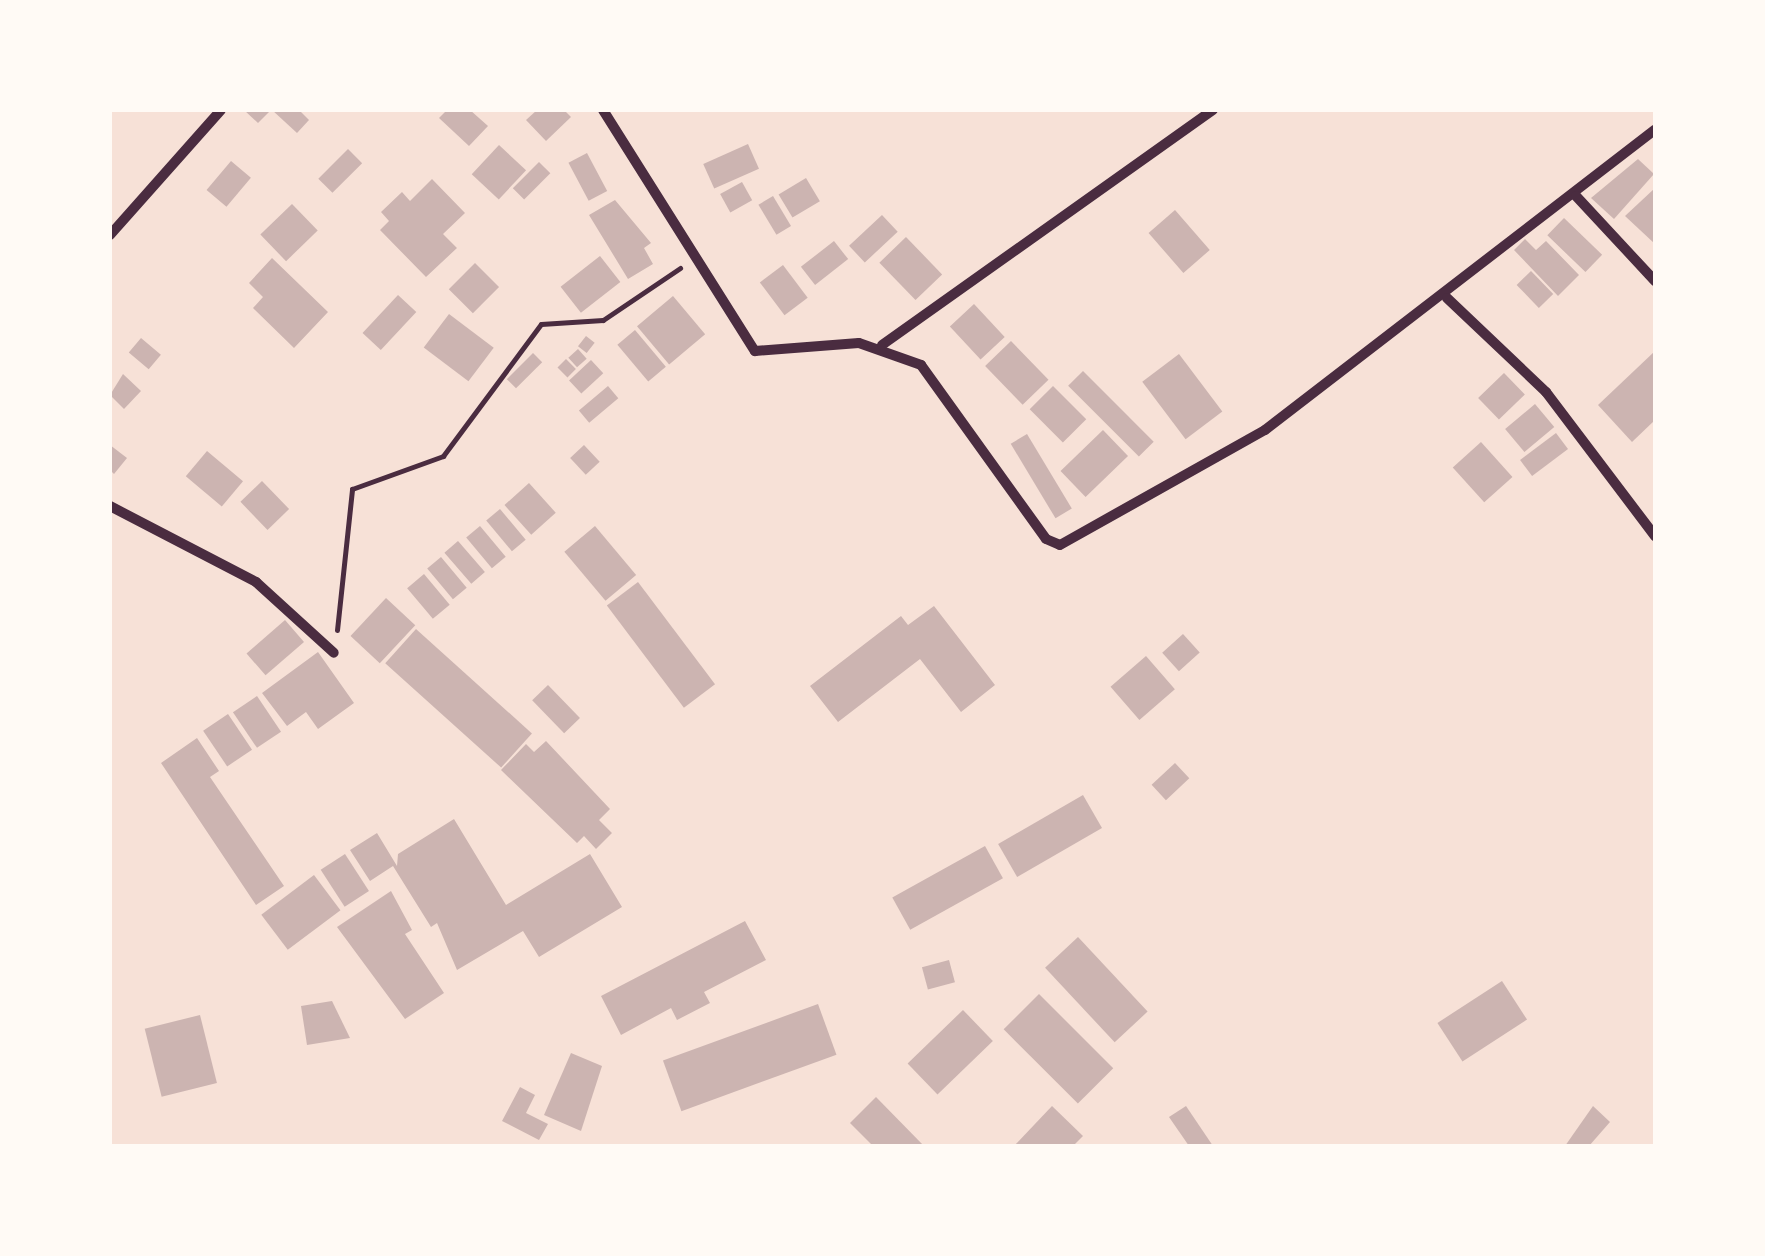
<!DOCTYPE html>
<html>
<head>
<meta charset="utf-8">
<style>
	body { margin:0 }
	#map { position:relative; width:1765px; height:1256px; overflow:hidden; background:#f7e1d7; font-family:"Work Sans",sans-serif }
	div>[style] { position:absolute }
	.building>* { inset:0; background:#ccb4b1; transform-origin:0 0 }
	.path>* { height:5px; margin:-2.5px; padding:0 2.5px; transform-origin:2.5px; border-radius:2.5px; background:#4a2c40 }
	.minor>* { height:10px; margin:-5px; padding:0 5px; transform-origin:5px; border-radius:5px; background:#4a2c40 }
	span { translate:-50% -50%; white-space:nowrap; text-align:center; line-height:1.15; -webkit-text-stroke:8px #fffaf5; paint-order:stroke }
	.frame { position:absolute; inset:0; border:112px solid #fffaf5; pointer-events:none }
</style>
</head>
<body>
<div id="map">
	<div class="building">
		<i style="clip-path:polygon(244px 110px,271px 110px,258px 123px)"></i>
		<i style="clip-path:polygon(272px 110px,299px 110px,309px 120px,297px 133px)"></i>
		<i style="clip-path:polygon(447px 110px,470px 110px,488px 126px,469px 146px,439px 118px)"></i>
		<i style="clip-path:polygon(537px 110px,564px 110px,571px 117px,546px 141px,526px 120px)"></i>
		<i style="left:748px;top:144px;width:27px;height:49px;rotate:66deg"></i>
		<i style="left:499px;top:145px;width:37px;height:40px;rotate:43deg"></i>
		<i style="left:348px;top:149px;width:20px;height:42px;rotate:45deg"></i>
		<i style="left:587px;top:153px;width:43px;height:21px;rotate:62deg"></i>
		<i style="clip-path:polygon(1638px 159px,1654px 174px,1614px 219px,1591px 198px)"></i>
		<i style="left:231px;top:161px;width:26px;height:38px;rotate:40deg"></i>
		<i style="left:539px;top:162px;width:16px;height:37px;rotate:45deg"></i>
		<i style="left:806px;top:178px;width:27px;height:32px;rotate:59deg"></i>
		<i style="clip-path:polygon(432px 179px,465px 213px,443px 234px,457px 248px,426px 277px,380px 230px,389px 221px,381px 212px,402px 192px,410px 201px)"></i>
		<i style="left:742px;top:182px;width:21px;height:25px;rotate:61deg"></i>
		<i style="clip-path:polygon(1655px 188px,1655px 244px,1625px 216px)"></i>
		<i style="left:773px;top:196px;width:35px;height:17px;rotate:59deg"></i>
		<i style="clip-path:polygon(615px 200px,651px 243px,644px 248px,653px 264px,628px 279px,589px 215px)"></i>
		<i style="left:292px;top:204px;width:37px;height:44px;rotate:46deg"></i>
		<i style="left:1175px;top:210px;width:53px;height:35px;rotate:49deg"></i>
		<i style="left:882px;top:215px;width:23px;height:45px;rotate:47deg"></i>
		<i style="left:1564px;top:218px;width:53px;height:24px;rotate:44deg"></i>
		<i style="left:906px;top:237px;width:52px;height:37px;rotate:46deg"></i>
		<i style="clip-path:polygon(1525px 239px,1536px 250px,1546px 241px,1579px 275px,1558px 296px,1514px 250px)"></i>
		<i style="left:834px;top:241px;width:23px;height:42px;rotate:52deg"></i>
		<i style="left:600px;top:256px;width:33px;height:50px;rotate:52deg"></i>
		<i style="clip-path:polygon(272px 258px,328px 312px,294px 348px,253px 308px,263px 297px,249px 283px)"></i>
		<i style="left:475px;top:263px;width:34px;height:37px;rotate:45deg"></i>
		<i style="left:783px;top:265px;width:41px;height:29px;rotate:53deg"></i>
		<i style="left:1531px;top:271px;width:32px;height:20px;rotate:46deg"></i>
		<i style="left:398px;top:295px;width:25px;height:52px;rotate:43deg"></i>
		<i style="left:673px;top:296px;width:50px;height:47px;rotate:50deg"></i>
		<i style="left:974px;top:304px;width:45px;height:33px;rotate:47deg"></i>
		<i style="left:449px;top:314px;width:56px;height:42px;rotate:37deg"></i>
		<i style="left:635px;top:330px;width:48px;height:23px;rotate:50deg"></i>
		<i style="left:586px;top:336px;width:11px;height:13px;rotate:38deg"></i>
		<i style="left:141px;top:338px;width:26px;height:19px;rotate:40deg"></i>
		<i style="left:1011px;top:341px;width:54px;height:36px;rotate:46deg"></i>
		<i style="left:578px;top:349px;width:13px;height:13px;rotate:48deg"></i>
		<i style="clip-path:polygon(1655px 351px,1655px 420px,1632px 442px,1598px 405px)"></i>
		<i style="left:533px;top:353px;width:13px;height:37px;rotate:45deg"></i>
		<i style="left:1179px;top:354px;width:72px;height:46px;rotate:53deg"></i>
		<i style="left:566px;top:359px;width:14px;height:12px;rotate:45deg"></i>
		<i style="left:591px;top:360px;width:18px;height:30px;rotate:47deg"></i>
		<i style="left:1083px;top:371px;width:100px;height:21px;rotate:45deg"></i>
		<i style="left:1504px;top:373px;width:30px;height:36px;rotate:46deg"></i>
		<i style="clip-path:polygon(123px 374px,141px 391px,124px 409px,110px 395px)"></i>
		<i style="left:608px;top:386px;width:16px;height:38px;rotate:50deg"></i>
		<i style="left:1053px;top:386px;width:47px;height:33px;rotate:45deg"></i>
		<i style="left:1535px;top:404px;width:30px;height:39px;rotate:50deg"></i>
		<i style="left:1103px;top:430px;width:36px;height:59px;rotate:46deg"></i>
		<i style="left:1556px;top:433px;width:20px;height:45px;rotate:53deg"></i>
		<i style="left:1027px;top:434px;width:87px;height:19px;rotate:59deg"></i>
		<i style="left:1481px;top:442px;width:47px;height:38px;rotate:48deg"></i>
		<i style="clip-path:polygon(110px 445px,127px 458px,114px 474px,110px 470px)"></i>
		<i style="left:584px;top:445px;width:23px;height:19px;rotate:47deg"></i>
		<i style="left:207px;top:451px;width:47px;height:33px;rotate:40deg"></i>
		<i style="left:262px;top:481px;width:39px;height:30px;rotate:46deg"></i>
		<i style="left:529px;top:483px;width:40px;height:33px;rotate:48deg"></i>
		<i style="left:500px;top:509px;width:40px;height:18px;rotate:50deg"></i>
		<i style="left:480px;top:526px;width:40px;height:18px;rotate:50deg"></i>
		<i style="left:595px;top:526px;width:64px;height:40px;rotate:50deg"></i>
		<i style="left:458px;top:541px;width:41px;height:18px;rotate:49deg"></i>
		<i style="left:441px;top:557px;width:40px;height:18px;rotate:50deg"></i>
		<i style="left:424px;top:574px;width:40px;height:22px;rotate:50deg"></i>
		<i style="left:638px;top:582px;width:128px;height:39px;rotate:53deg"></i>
		<i style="left:386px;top:598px;width:40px;height:52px;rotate:43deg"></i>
		<i style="clip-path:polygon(934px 606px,995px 685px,961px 712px,920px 659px,838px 722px,810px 686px,901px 616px,908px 625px)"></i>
		<i style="left:285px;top:620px;width:29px;height:51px;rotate:49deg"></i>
		<i style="left:416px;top:629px;width:156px;height:46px;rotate:42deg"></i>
		<i style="left:1183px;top:634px;width:25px;height:28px;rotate:48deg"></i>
		<i style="clip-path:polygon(318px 652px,354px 703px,318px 729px,306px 712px,287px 726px,262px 693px)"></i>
		<i style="left:1146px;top:656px;width:44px;height:47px;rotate:49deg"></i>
		<i style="left:548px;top:685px;width:46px;height:22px;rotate:46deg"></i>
		<i style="left:257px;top:696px;width:43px;height:29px;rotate:56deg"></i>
		<i style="left:228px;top:714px;width:43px;height:30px;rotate:56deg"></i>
		<i style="clip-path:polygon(197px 738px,219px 771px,210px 777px,284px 886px,256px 905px,161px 763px)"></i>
		<i style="clip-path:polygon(546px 741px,610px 809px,599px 820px,612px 833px,596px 849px,584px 836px,577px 843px,501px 770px,526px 744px,534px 752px)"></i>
		<i style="left:1175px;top:763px;width:21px;height:32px;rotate:47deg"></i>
		<i style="left:1083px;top:795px;width:38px;height:98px;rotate:60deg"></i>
		<i style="clip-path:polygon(454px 819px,506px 905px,590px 854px,622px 907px,539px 957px,523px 931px,457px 970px,437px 923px,431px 927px,393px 866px,370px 881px,350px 850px,377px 833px,397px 866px,398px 854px)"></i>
		<i style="left:985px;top:846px;width:37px;height:106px;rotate:61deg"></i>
		<i style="left:345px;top:854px;width:44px;height:29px;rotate:57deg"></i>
		<i style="left:314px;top:875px;width:44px;height:66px;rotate:53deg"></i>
		<i style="clip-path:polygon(391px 891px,412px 930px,405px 934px,444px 993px,405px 1019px,337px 927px)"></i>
		<i style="clip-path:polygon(745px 921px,766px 960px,704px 992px,710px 1003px,677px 1020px,671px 1008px,621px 1035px,601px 996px)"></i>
		<i style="left:1078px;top:937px;width:102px;height:45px;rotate:47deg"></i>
		<i style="left:949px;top:960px;width:23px;height:28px;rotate:75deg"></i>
		<i style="left:1502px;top:981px;width:46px;height:77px;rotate:57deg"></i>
		<i style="left:1039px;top:994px;width:105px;height:50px;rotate:45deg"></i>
		<i style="clip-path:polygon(332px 1001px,350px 1038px,307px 1045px,301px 1006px)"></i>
		<i style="left:818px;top:1004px;width:54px;height:165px;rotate:70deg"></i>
		<i style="left:963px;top:1010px;width:43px;height:77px;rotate:46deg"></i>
		<i style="left:200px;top:1015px;width:70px;height:57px;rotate:76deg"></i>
		<i style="clip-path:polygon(571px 1053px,602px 1066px,581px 1131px,544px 1115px)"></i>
		<i style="clip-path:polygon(520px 1087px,535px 1095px,526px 1113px,548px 1124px,539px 1140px,502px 1121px)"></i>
		<i style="clip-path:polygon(876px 1097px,924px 1146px,873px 1146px,850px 1123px)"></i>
		<i style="clip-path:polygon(1052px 1106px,1083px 1136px,1073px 1146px,1014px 1146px)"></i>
		<i style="clip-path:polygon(1186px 1106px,1213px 1146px,1189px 1146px,1169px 1117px)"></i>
		<i style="clip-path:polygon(1593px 1106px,1610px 1122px,1589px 1146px,1565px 1146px)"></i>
	</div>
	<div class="path">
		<i style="left:337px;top:630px;width:142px;rotate:-83.9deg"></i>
		<i style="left:352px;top:489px;width:97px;rotate:-19.9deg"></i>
		<i style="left:443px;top:456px;width:164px;rotate:-53.4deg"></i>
		<i style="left:541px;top:324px;width:62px;rotate:-3.7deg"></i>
		<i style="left:603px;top:320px;width:93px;rotate:-34deg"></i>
	</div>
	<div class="minor">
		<i style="left:603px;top:110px;width:285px;rotate:57.8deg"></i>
		<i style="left:755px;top:351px;width:104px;rotate:-4.4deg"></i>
		<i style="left:859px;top:343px;width:66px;rotate:19.5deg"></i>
		<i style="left:921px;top:365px;width:214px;rotate:54.3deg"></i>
		<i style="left:1046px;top:539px;width:15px;rotate:23deg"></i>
		<i style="left:1060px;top:545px;width:235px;rotate:-29.3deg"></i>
		<i style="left:1265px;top:430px;width:492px;rotate:-37.6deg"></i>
		<i style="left:1576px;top:196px;width:116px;rotate:47.1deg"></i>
		<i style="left:110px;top:235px;width:167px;rotate:-48.4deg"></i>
		<i style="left:1447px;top:298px;width:137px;rotate:43.5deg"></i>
		<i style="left:1546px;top:392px;width:181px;rotate:52.9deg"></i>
		<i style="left:882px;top:345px;width:406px;rotate:-35.4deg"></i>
		<i style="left:110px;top:506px;width:165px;rotate:27.5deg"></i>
		<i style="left:256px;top:582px;width:105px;rotate:42.3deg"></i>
	</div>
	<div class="frame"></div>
</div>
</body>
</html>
